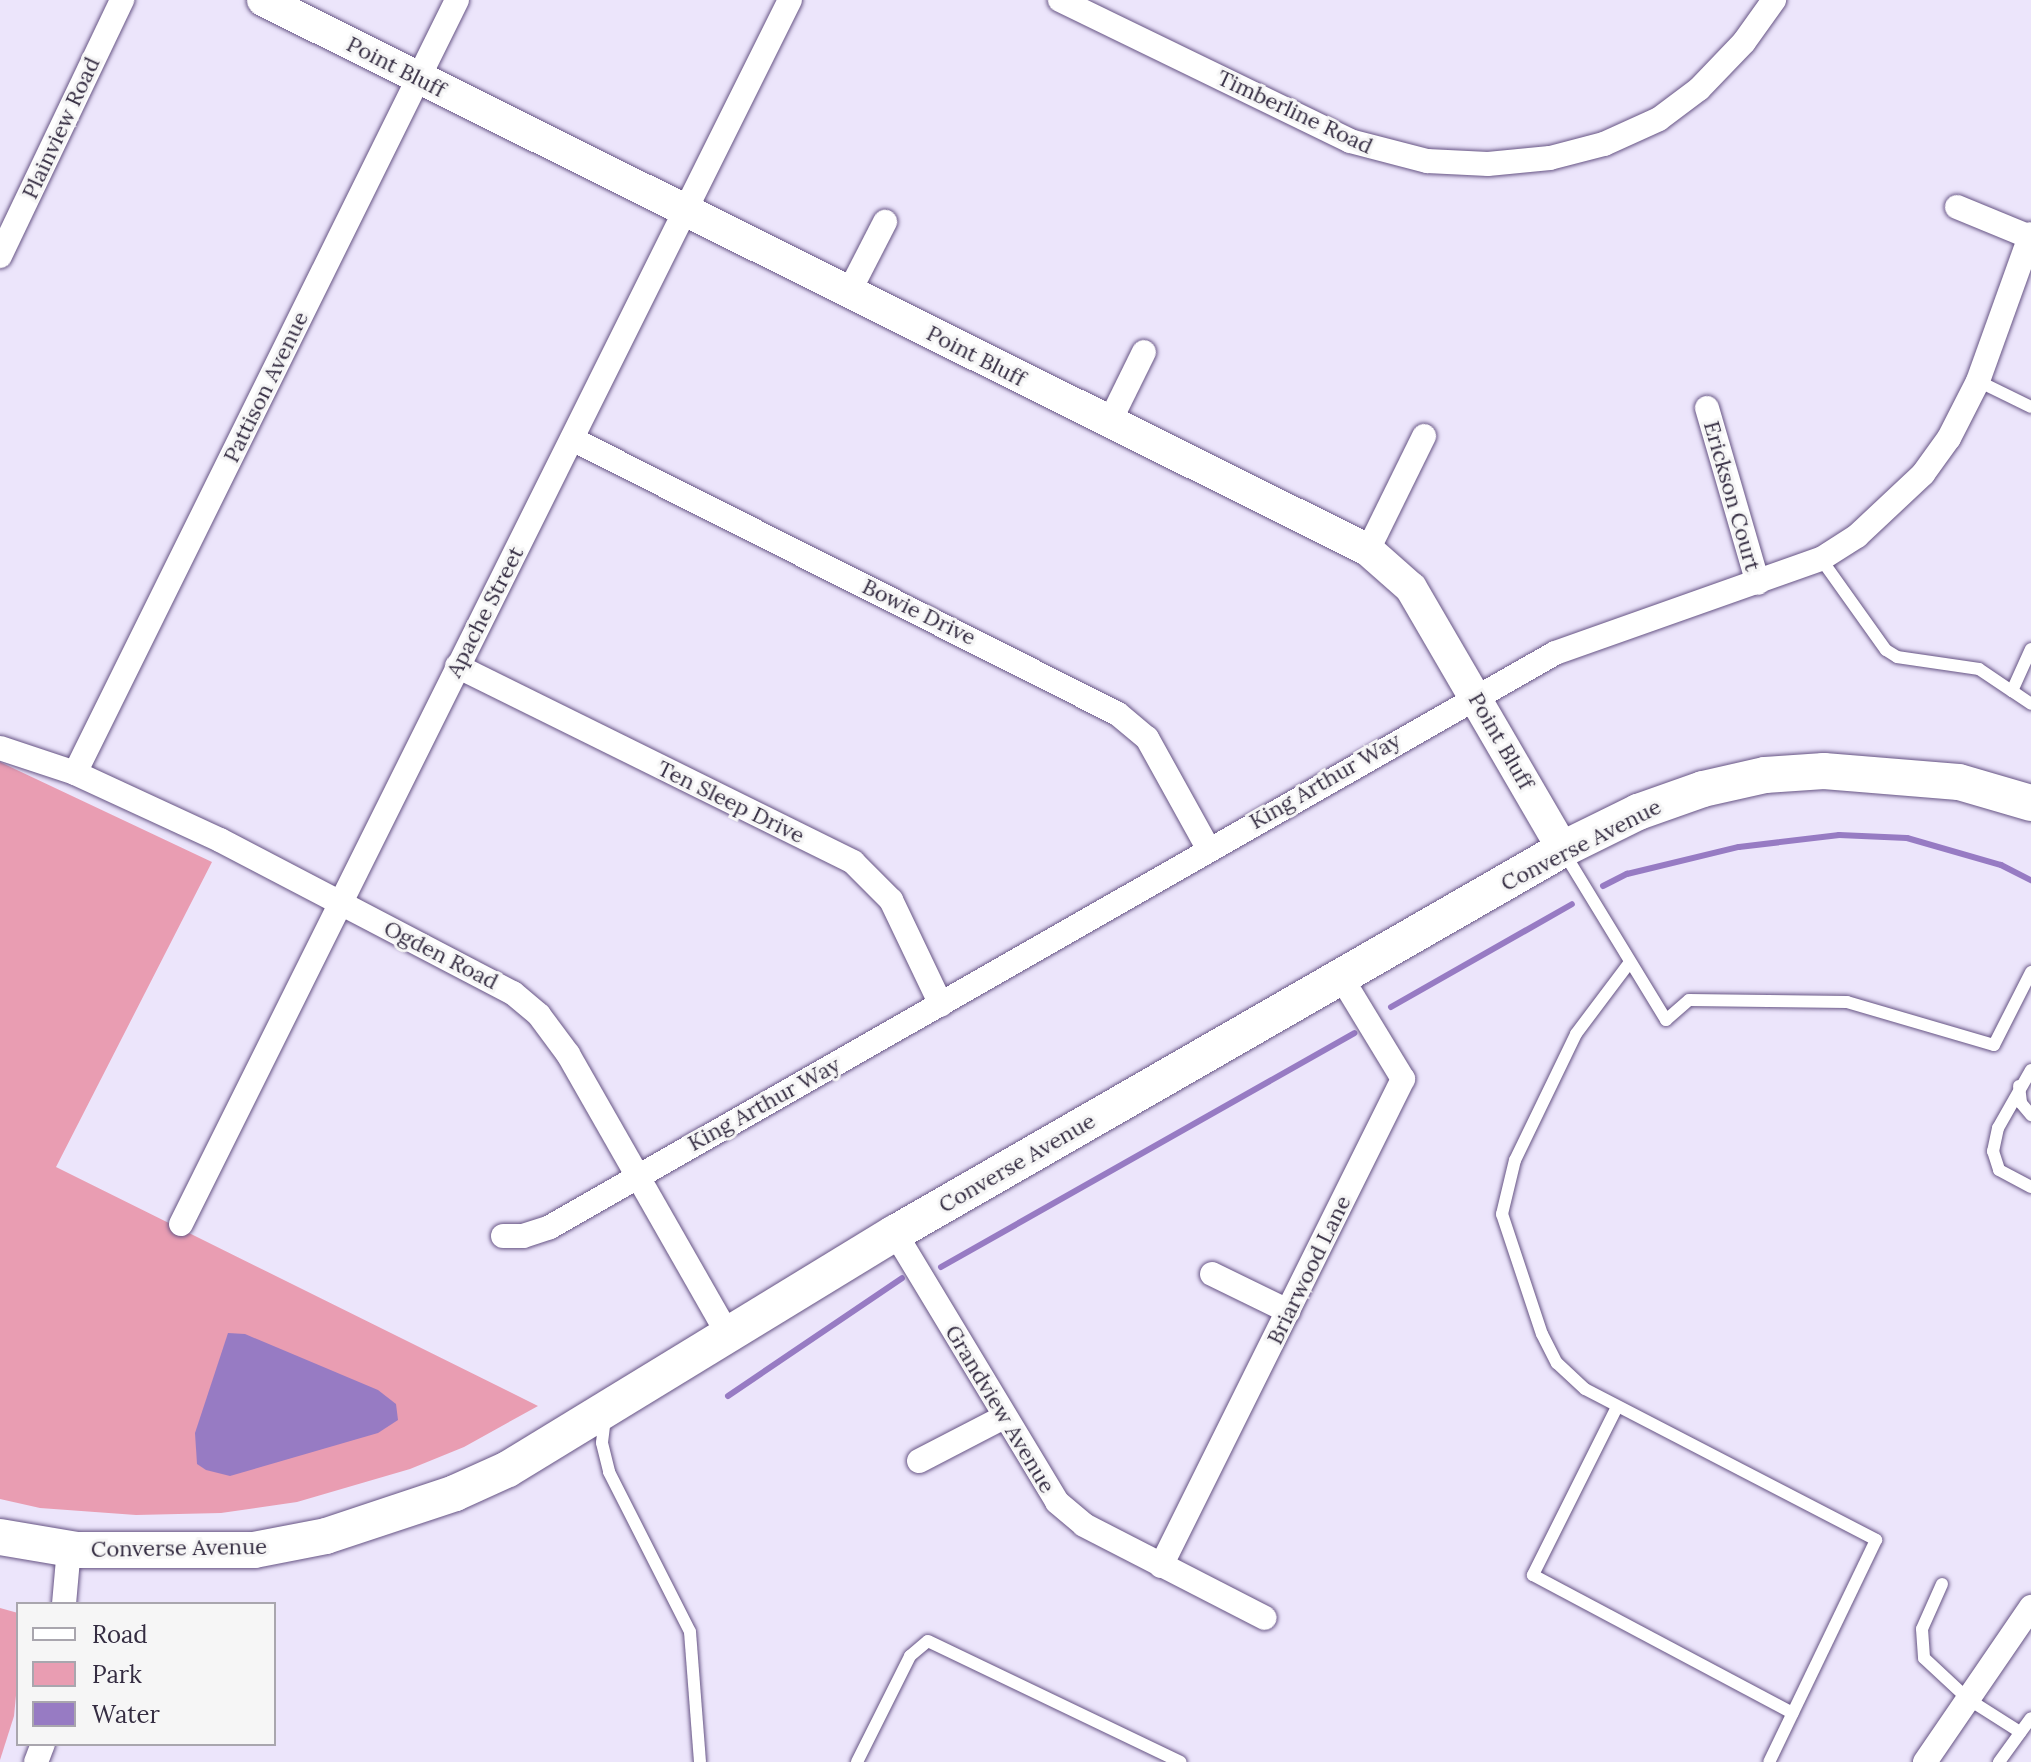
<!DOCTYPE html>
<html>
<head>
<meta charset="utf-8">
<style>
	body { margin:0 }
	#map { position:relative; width:2031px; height:1762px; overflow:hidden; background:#ece5fb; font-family:Lora,serif }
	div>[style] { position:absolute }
	.green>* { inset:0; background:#e99db2 }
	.water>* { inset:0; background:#977bc3 }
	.stream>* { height:6px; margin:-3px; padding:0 3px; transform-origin:3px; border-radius:3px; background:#977bc3 }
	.roads { filter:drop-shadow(0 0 2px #665484) drop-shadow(0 0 2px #665484) }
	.service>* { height:12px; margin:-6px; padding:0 6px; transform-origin:6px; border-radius:6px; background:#fff }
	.minor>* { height:24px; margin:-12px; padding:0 12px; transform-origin:12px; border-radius:12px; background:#fff }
	.tertiary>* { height:32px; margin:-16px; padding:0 16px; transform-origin:16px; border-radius:16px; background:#fff }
	.secondary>* { height:36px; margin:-18px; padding:0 18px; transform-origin:18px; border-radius:18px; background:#fff }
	span { translate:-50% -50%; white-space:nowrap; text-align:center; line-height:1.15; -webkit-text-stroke:6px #f6f6f6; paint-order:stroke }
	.street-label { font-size:22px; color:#352d42 }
	.legend { position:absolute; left:16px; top:1602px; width:260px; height:144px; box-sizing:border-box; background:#f6f6f6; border:2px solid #a9a6ae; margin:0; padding:10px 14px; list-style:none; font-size:24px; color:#352d42 }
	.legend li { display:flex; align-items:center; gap:16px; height:40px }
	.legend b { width:40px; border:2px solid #a9a6ae }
</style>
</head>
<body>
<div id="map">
	<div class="green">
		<i style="clip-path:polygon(0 762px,212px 862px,56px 1167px,538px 1406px,464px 1447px,410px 1469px,297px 1502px,221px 1513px,136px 1515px,40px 1508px,0 1499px)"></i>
		<i style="clip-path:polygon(0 1608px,18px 1613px,18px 1675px,14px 1716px,0 1760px)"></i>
	</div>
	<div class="water">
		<i style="clip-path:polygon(228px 1333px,245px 1334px,378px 1390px,396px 1404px,398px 1420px,378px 1433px,230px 1476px,206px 1470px,197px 1464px,195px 1433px)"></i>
	</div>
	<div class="stream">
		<i style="left:1603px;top:886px;width:27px;rotate:-27deg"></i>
		<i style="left:1627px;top:874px;width:115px;rotate:-13.6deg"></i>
		<i style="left:1739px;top:847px;width:101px;rotate:-6.8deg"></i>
		<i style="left:1839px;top:835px;width:68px;rotate:2.5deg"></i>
		<i style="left:1907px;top:838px;width:98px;rotate:16deg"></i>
		<i style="left:2001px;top:865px;width:34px;rotate:27deg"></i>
		<i style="left:1391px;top:1007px;width:208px;rotate:-29.6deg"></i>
		<i style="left:941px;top:1267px;width:475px;rotate:-29.5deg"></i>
		<i style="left:728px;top:1396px;width:210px;rotate:-34.1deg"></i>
	</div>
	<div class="roads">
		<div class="service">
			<i style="left:1978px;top:381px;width:59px;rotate:26.1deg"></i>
			<i style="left:1821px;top:559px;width:112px;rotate:54.5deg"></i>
			<i style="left:1886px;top:650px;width:13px;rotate:32deg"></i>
			<i style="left:1897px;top:657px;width:83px;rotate:8.3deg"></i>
			<i style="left:1979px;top:669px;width:40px;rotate:34deg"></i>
			<i style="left:2012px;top:691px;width:46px;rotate:-65.7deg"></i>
			<i style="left:2012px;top:691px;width:23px;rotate:34deg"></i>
			<i style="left:1563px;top:851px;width:198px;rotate:58.6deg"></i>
			<i style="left:1666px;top:1020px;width:30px;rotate:-41deg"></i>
			<i style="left:1689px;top:1000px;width:158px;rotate:0.7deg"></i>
			<i style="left:1847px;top:1002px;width:153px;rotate:16.3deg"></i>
			<i style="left:1994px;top:1045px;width:82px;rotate:-63.1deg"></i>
			<i style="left:1630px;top:962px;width:90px;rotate:126.9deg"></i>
			<i style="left:1576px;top:1034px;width:140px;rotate:115.8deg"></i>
			<i style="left:1515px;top:1160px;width:56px;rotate:103.5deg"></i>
			<i style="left:1502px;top:1214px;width:126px;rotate:71.6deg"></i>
			<i style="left:1542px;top:1334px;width:33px;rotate:63deg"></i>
			<i style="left:1557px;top:1363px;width:38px;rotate:43deg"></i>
			<i style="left:1585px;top:1389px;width:328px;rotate:27.4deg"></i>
			<i style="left:1876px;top:1540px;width:246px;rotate:115.7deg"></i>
			<i style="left:2031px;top:1070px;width:67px;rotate:119.6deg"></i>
			<i style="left:1998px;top:1128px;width:24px;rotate:102deg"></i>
			<i style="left:1993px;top:1151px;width:20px;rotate:72deg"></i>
			<i style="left:1999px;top:1170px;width:36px;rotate:28deg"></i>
			<i style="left:2019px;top:1086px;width:17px;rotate:83deg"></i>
			<i style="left:2021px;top:1103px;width:16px;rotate:50deg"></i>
			<i style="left:1617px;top:1407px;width:188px;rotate:116.6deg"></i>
			<i style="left:1533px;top:1575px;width:294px;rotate:28deg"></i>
			<i style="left:605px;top:1418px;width:25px;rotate:97deg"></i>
			<i style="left:602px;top:1443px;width:30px;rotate:76deg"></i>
			<i style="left:609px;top:1472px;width:179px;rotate:63.1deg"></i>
			<i style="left:690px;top:1632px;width:130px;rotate:85.6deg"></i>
			<i style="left:1942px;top:1584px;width:49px;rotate:114deg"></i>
			<i style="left:1922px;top:1629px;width:29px;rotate:86deg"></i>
			<i style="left:1924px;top:1658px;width:60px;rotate:43deg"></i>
			<i style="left:1968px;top:1699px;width:62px;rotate:32.4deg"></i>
			<i style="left:857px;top:1762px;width:119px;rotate:-63.4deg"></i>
			<i style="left:910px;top:1656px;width:23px;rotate:-40deg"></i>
			<i style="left:928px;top:1641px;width:280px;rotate:25.6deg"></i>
			<i style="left:1999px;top:1762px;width:54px;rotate:-54deg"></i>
		</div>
		<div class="minor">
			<i style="left:1060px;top:0;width:322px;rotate:25.9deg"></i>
			<i style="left:1350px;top:141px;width:80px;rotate:14.6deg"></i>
			<i style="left:1427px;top:161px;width:61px;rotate:2.8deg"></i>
			<i style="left:1488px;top:164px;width:62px;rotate:-5.5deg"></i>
			<i style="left:1550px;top:158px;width:56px;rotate:-14.5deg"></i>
			<i style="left:1604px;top:144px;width:60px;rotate:-24.4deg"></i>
			<i style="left:1659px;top:119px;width:50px;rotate:-36.9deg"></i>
			<i style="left:1699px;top:89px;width:65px;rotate:-46.2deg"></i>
			<i style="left:1744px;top:42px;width:52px;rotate:-54.5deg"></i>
			<i style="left:1957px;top:207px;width:79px;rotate:22.3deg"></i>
			<i style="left:0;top:256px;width:284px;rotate:-64.5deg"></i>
			<i style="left:849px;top:292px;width:79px;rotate:-62.8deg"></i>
			<i style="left:1707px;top:408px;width:182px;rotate:73.8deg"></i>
			<i style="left:1109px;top:423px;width:79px;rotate:-63.8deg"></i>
			<i style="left:572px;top:439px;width:611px;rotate:26.73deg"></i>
			<i style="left:1118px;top:714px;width:38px;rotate:40deg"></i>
			<i style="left:1147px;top:738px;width:126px;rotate:61deg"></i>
			<i style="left:1368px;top:550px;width:127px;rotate:-63.8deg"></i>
			<i style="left:457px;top:666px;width:442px;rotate:26.3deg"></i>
			<i style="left:853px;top:862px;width:54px;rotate:45deg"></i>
			<i style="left:891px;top:900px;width:116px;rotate:64.5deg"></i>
			<i style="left:0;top:748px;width:79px;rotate:18.4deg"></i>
			<i style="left:75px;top:773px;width:160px;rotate:24.8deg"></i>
			<i style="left:220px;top:840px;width:331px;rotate:27.6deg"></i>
			<i style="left:513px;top:993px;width:34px;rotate:40deg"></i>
			<i style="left:539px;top:1015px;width:49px;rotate:53.4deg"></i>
			<i style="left:568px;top:1054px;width:322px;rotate:60.3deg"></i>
			<i style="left:75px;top:773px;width:862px;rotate:-63.7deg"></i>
			<i style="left:181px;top:1224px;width:1367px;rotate:-63.55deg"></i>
			<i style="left:895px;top:1233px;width:314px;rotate:58.9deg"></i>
			<i style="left:1057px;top:1502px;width:35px;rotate:40deg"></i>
			<i style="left:1084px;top:1525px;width:203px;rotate:27.2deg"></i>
			<i style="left:503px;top:1236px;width:20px"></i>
			<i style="left:523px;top:1236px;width:28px;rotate:-18deg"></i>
			<i style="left:550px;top:1227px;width:1157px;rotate:-29.73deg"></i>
			<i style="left:1555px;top:653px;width:282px;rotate:-19.5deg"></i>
			<i style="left:1821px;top:559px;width:43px;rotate:-32.6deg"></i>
			<i style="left:1857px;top:536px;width:91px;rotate:-43.2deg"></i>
			<i style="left:1923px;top:474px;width:44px;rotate:-54.2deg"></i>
			<i style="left:1949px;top:438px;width:64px;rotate:-63deg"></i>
			<i style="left:1978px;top:381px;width:156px;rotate:-70.2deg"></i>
			<i style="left:1212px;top:1274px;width:85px;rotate:26deg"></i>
			<i style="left:919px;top:1461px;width:96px;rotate:-27.4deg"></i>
			<i style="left:1161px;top:1566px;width:544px;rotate:-63.58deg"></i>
			<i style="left:1403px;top:1079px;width:119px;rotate:-121.3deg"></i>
			<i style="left:64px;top:1604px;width:56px;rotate:-84.9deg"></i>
			<i style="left:36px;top:1762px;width:19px;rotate:-69deg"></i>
			<i style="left:1925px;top:1762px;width:188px;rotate:-55.6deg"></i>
		</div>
		<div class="tertiary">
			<i style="left:263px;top:0;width:1234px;rotate:26.46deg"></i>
			<i style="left:1368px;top:550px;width:57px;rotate:41.5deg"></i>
			<i style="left:1411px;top:588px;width:302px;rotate:59.8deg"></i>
		</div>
		<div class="secondary">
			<i style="left:0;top:1537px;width:78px;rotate:9.6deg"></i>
			<i style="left:77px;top:1550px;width:177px"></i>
			<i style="left:254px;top:1550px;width:73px;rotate:-11deg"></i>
			<i style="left:326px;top:1536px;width:136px;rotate:-18.4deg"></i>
			<i style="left:455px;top:1493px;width:58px;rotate:-24.4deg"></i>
			<i style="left:508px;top:1469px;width:453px;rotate:-31.4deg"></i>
			<i style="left:895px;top:1233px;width:771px;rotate:-29.89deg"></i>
			<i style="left:1563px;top:849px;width:84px;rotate:-26.3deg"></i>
			<i style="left:1638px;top:812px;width:69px;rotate:-19.5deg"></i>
			<i style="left:1703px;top:789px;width:64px;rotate:-12.7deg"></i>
			<i style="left:1765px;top:775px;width:59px;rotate:-3.9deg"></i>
			<i style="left:1824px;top:771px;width:135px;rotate:4.7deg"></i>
			<i style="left:1959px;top:782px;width:75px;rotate:16.3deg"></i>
		</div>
	</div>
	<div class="street-label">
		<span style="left:396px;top:67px;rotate:27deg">Point Bluff</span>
		<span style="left:1295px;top:112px;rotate:25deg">Timberline Road</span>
		<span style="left:61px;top:128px;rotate:-65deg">Plainview Road</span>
		<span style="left:976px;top:356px;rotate:27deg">Point Bluff</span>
		<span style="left:266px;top:387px;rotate:-64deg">Pattison Avenue</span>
		<span style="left:1732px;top:496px;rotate:74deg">Erickson Court</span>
		<span style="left:485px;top:612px;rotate:-63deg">Apache Street</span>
		<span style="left:919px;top:612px;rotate:26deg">Bowie Drive</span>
		<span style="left:1501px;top:741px;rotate:60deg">Point Bluff</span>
		<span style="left:1325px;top:781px;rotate:-30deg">King Arthur Way</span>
		<span style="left:731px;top:802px;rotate:26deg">Ten Sleep Drive</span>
		<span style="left:1581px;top:845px;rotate:-27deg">Converse Avenue</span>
		<span style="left:441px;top:955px;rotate:27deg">Ogden Road</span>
		<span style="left:764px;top:1104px;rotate:-29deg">King Arthur Way</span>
		<span style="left:1017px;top:1163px;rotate:-30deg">Converse Avenue</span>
		<span style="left:1309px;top:1270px;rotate:-64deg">Briarwood Lane</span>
		<span style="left:1000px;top:1409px;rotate:59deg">Grandview Avenue</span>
		<span style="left:179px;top:1548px;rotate:-1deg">Converse Avenue</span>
	</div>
	<ul class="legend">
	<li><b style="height:10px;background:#fff"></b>Road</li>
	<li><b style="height:22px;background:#e99db2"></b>Park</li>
	<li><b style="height:22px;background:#977bc3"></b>Water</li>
	</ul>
</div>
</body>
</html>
